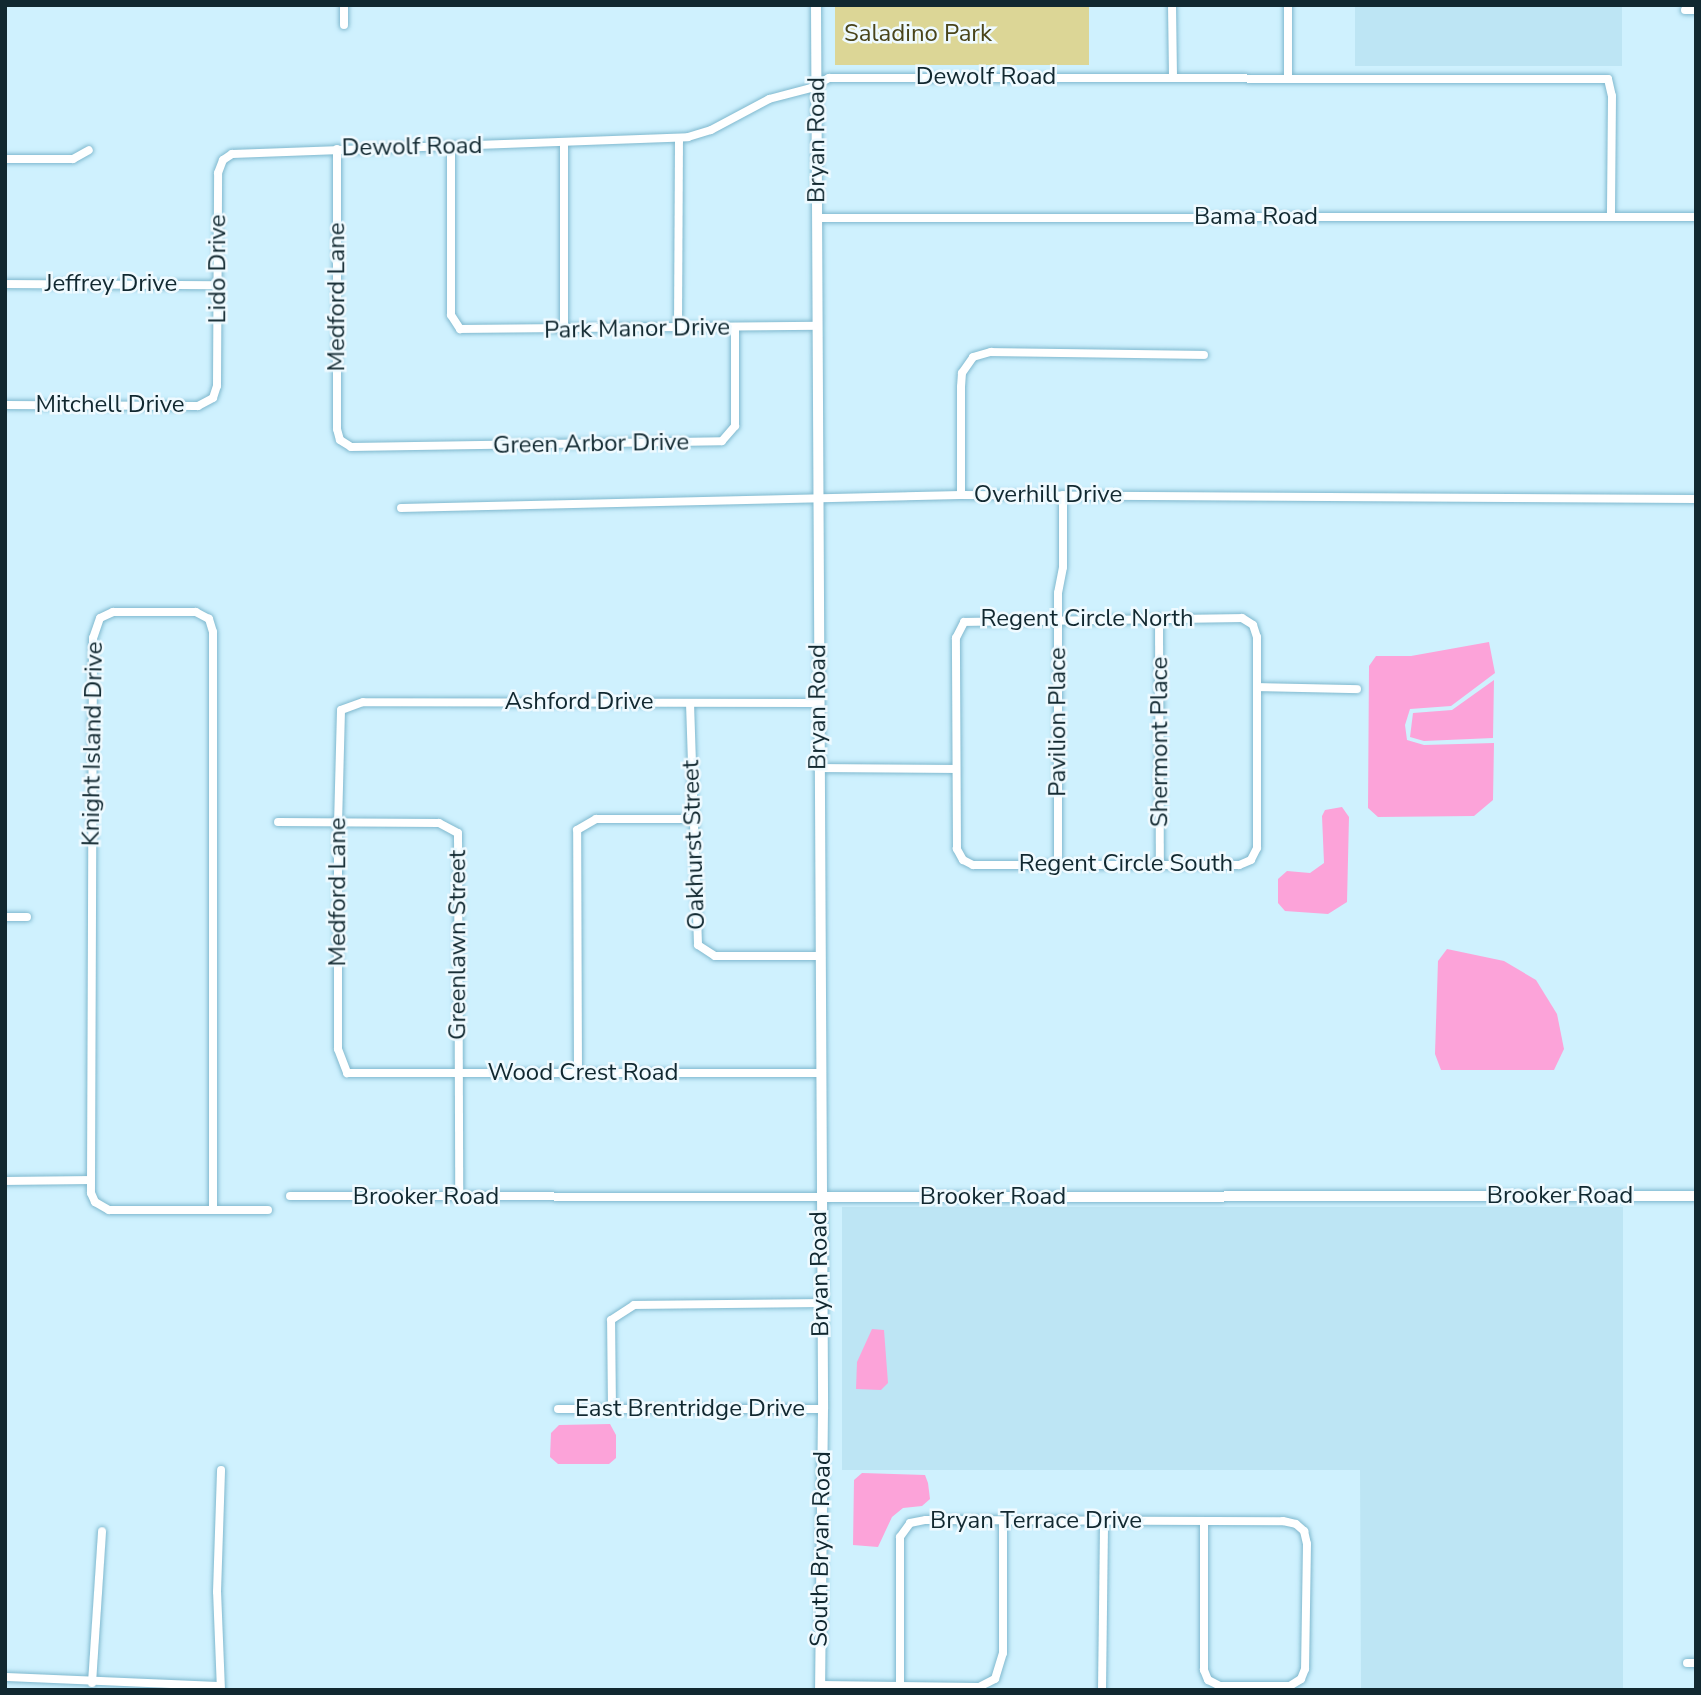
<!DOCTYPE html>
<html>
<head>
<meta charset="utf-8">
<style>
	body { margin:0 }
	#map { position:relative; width:1701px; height:1695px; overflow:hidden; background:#cff1fe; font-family:"Nunito Sans",sans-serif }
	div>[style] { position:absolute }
	.built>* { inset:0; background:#bde5f4; transform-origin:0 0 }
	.green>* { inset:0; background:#dcd696; transform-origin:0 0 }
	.water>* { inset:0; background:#fca3d9 }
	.roads { filter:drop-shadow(0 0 2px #7fb8ce) drop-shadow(0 0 2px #7fb8ce) }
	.minor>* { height:8px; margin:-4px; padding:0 4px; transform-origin:4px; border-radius:4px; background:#fff }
	.tertiary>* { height:10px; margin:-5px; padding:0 5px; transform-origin:5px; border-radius:5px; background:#fff }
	span { translate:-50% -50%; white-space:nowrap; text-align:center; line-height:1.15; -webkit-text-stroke:5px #effaff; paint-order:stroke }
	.park-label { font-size:24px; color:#49441a }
	.street-label { font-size:24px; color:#112830 }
	.frame { position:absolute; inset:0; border:7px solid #112830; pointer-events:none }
</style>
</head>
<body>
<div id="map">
	<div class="built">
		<i style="left:1355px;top:5px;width:267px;height:61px"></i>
		<i style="clip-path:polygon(842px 1207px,1623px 1207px,1623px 1690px,1361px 1690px,1360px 1470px,842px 1470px)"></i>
	</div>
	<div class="green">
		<i style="left:835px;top:5px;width:254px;height:60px"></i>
	</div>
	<div class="water">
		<i style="clip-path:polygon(1489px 642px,1495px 673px,1451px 706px,1410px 709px,1405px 725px,1407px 740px,1424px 745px,1494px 743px,1493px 800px,1474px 816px,1378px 817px,1368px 808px,1369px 666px,1376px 656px,1411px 656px)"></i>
		<i style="clip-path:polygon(1494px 680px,1493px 738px,1424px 741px,1410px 737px,1413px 713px,1452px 710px)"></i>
		<i style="clip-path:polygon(1342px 807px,1349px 817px,1347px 902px,1328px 914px,1285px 911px,1278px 903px,1278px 879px,1287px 871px,1310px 873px,1324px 863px,1322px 816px,1325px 810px)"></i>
		<i style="clip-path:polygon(1447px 949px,1504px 961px,1536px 980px,1557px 1014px,1564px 1049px,1554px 1070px,1441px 1070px,1435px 1054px,1438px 961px)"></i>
		<i style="clip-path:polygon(872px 1329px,884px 1330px,888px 1383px,881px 1390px,856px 1389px,857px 1362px)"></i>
		<i style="clip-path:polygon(610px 1424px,616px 1435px,616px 1458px,609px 1464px,558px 1464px,550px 1457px,551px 1433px,559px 1425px)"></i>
		<i style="clip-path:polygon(862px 1473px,925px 1475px,928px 1483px,930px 1499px,922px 1506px,903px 1508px,892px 1517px,878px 1547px,853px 1545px,854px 1480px)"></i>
	</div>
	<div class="roads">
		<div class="minor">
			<i style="left:344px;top:5px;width:20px;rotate:90deg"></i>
			<i style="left:1172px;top:5px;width:71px;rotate:89.2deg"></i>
			<i style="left:1288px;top:5px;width:72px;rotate:90deg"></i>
			<i style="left:1685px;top:10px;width:11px"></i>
			<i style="left:451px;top:146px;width:169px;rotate:90deg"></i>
			<i style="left:451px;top:315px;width:17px;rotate:57deg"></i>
			<i style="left:460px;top:329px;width:357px;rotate:-0.5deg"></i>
			<i style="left:337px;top:149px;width:280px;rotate:90deg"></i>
			<i style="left:337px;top:429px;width:11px;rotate:75deg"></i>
			<i style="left:340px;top:440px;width:13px;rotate:32deg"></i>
			<i style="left:351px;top:447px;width:371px;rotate:-0.9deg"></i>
			<i style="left:722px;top:441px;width:20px;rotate:-49deg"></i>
			<i style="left:735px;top:426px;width:99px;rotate:-90deg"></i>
			<i style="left:5px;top:159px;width:68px"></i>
			<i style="left:73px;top:159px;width:18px;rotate:-29deg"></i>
			<i style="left:817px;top:218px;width:879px;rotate:-0.07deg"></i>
			<i style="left:5px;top:284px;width:212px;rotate:0.3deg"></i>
			<i style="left:678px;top:329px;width:191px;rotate:-89.7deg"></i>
			<i style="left:564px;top:331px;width:188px;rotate:-90deg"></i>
			<i style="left:5px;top:405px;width:193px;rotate:0.3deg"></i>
			<i style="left:198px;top:406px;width:17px;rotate:-28deg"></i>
			<i style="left:213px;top:398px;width:13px;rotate:-72deg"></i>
			<i style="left:217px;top:386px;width:213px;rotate:-89.7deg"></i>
			<i style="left:218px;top:173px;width:14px;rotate:-69deg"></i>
			<i style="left:223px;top:160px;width:11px;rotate:-34deg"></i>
			<i style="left:232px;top:154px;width:456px;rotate:-2.1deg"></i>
			<i style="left:688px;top:137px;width:24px;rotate:-17deg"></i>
			<i style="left:711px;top:130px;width:66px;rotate:-28.1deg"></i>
			<i style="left:769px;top:99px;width:43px;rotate:-14.7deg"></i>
			<i style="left:811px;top:88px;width:21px;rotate:-29deg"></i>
			<i style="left:829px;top:78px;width:779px;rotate:0.07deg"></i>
			<i style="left:1608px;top:79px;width:17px;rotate:77deg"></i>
			<i style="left:1612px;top:96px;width:120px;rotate:90.5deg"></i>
			<i style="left:961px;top:495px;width:108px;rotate:-90deg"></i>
			<i style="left:961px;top:387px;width:14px;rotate:-86deg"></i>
			<i style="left:962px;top:373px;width:19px;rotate:-55deg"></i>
			<i style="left:973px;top:357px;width:19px;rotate:-16deg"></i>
			<i style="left:991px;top:352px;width:213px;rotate:0.8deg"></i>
			<i style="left:401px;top:508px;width:560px;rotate:-1.33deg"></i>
			<i style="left:961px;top:495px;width:735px;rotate:0.31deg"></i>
			<i style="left:1159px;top:618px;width:247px;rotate:89.8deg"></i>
			<i style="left:1242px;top:618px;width:13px;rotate:32deg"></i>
			<i style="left:1253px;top:625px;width:13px;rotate:72deg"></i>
			<i style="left:1257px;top:637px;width:211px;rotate:90deg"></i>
			<i style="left:1257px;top:848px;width:13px;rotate:117deg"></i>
			<i style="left:1251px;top:860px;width:13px;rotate:157deg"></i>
			<i style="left:1239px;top:865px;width:266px;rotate:180deg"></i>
			<i style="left:973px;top:865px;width:11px;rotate:-153deg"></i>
			<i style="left:963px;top:860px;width:13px;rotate:-119deg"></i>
			<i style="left:957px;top:849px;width:211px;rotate:-90.3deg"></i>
			<i style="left:956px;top:638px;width:18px;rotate:-63deg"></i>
			<i style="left:964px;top:622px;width:278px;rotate:-0.8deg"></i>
			<i style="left:1258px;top:687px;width:99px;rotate:1.2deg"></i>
			<i style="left:690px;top:703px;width:242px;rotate:88.1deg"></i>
			<i style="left:698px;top:945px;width:20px;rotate:33deg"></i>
			<i style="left:715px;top:956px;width:104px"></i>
			<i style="left:818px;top:703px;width:455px;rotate:-179.9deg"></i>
			<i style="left:363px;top:702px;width:23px;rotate:160deg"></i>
			<i style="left:341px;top:710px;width:111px;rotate:91.5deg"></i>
			<i style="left:338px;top:821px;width:228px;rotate:90deg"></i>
			<i style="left:338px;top:1049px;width:26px;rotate:69deg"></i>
			<i style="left:347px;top:1073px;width:472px"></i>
			<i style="left:818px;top:768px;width:138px;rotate:0.4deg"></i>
			<i style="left:278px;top:822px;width:161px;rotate:0.4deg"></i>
			<i style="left:439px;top:823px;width:21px;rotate:28deg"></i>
			<i style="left:458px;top:833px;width:365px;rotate:89.8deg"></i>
			<i style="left:1058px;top:865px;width:272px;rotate:-90deg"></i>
			<i style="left:1058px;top:593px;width:26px;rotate:-79deg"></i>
			<i style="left:1063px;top:567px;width:72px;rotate:-90deg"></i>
			<i style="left:5px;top:917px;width:22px"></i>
			<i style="left:578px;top:1073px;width:243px;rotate:-90.2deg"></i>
			<i style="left:577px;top:830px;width:22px;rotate:-30deg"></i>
			<i style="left:596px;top:819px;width:96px"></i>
			<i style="left:5px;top:1181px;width:85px;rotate:-0.7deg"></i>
			<i style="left:290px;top:1196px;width:530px;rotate:0.11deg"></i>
			<i style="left:213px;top:1210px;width:578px;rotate:-90deg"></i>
			<i style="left:213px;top:632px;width:14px;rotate:-107deg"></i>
			<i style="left:209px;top:619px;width:15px;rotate:-152deg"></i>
			<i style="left:196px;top:612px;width:83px;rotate:180deg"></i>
			<i style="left:113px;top:612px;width:14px;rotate:155deg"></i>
			<i style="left:100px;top:618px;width:21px;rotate:109deg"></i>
			<i style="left:93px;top:638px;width:555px;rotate:90.21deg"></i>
			<i style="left:91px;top:1193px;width:10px;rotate:66deg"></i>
			<i style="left:95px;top:1202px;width:16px;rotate:30deg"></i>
			<i style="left:109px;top:1210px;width:159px"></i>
			<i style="left:558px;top:1409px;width:265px"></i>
			<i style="left:612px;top:1409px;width:89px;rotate:-90.6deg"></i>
			<i style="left:611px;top:1320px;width:27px;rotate:-33deg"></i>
			<i style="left:634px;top:1305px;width:186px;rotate:-0.6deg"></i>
			<i style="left:1687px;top:1663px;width:9px"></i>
			<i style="left:5px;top:1677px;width:215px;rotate:2.4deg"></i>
			<i style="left:92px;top:1683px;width:152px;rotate:-86.2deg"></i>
			<i style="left:820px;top:1685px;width:159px;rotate:0.7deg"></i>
			<i style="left:979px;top:1687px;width:18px;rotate:-27deg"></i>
			<i style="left:995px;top:1679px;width:27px;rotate:-73deg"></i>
			<i style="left:1003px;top:1653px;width:131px;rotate:-90deg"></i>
			<i style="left:900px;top:1687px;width:150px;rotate:-90deg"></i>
			<i style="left:900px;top:1537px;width:17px;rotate:-54deg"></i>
			<i style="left:910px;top:1523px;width:16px;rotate:-11deg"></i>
			<i style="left:926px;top:1520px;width:357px;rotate:0.2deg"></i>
			<i style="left:1283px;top:1521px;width:13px;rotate:13deg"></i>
			<i style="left:1296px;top:1524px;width:11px;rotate:41deg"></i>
			<i style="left:1304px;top:1531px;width:13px;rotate:77deg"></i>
			<i style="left:1307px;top:1544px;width:125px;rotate:90.9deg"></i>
			<i style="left:1305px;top:1669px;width:11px;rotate:112deg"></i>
			<i style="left:1301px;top:1679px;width:13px;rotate:148deg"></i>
			<i style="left:1290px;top:1686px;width:70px;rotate:180deg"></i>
			<i style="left:1220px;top:1686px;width:13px;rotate:-153deg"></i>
			<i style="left:1208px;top:1680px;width:11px;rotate:-112deg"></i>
			<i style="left:1204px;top:1670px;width:148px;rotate:-90deg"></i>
			<i style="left:221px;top:1690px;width:98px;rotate:-92.3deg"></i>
			<i style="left:217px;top:1592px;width:122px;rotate:-88.1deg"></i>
			<i style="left:1102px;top:1690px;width:168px;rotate:-89.3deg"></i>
		</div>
		<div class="tertiary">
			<i style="left:816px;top:5px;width:1404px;rotate:89.71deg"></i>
			<i style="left:823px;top:1409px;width:281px;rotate:90.6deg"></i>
			<i style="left:820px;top:1197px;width:876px;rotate:-0.07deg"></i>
		</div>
	</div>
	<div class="park-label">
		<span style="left:918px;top:34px">Saladino Park</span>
	</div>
	<div class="street-label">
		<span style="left:986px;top:77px">Dewolf Road</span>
		<span style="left:817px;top:140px;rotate:-90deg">Bryan Road</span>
		<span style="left:412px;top:147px;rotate:-1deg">Dewolf Road</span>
		<span style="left:1256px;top:217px">Bama Road</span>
		<span style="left:218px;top:269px;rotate:-90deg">Lido Drive</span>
		<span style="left:111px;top:284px">Jeffrey Drive</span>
		<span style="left:337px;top:297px;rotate:-90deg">Medford Lane</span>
		<span style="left:637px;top:329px;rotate:-1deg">Park Manor Drive</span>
		<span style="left:110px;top:405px">Mitchell Drive</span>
		<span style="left:591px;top:444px;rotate:-1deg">Green Arbor Drive</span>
		<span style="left:1048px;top:495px">Overhill Drive</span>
		<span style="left:1087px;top:619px">Regent Circle North</span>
		<span style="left:579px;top:702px">Ashford Drive</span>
		<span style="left:818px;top:707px;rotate:-90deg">Bryan Road</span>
		<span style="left:1058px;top:722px;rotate:-90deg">Pavilion Place</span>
		<span style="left:1160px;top:742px;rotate:-90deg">Shermont Place</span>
		<span style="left:93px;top:744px;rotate:-89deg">Knight Island Drive</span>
		<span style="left:694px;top:845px;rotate:-92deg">Oakhurst Street</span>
		<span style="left:1126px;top:864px">Regent Circle South</span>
		<span style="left:338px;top:892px;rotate:-90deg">Medford Lane</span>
		<span style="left:458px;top:945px;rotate:-90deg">Greenlawn Street</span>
		<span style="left:583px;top:1073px">Wood Crest Road</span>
		<span style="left:1560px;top:1196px">Brooker Road</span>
		<span style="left:426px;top:1197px">Brooker Road</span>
		<span style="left:993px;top:1197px">Brooker Road</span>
		<span style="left:820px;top:1274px;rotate:-91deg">Bryan Road</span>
		<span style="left:690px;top:1409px">East Brentridge Drive</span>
		<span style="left:1036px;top:1521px">Bryan Terrace Drive</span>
		<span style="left:821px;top:1549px;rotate:-89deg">South Bryan Road</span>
	</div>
	<div class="frame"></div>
</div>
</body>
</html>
